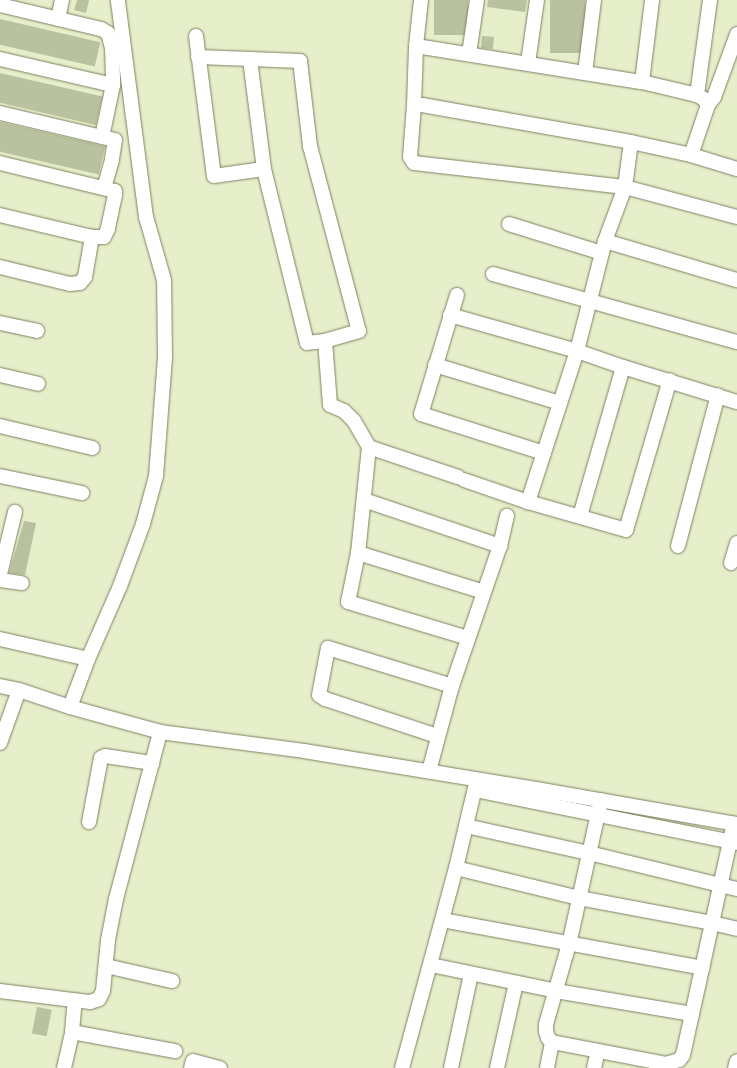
<!DOCTYPE html>
<html>
<head>
<meta charset="utf-8">
<style>
	body { margin:0 }
	#map { position:relative; width:737px; height:1068px; overflow:hidden; background:#e6eeca; font-family:"DejaVu Sans",sans-serif }
	div>[style] { position:absolute }
	.building>* { inset:0; background:#b9c19e; transform-origin:0 0 }
	.roads { filter:drop-shadow(0 0 1px #7b8261) drop-shadow(0 0 1px #7b8261) }
	.street>* { height:14px; margin:-7px; padding:0 7px; transform-origin:7px; border-radius:7px; background:#fff }
	span { translate:-50% -50%; white-space:nowrap; text-align:center; line-height:1.15; -webkit-text-stroke:3px #e6eeca; paint-order:stroke }
</style>
</head>
<body>
<div id="map">
	<div class="building">
		<i style="clip-path:polygon(77px 0,89px 0,86px 13px,74px 10px)"></i>
		<i style="left:434px;top:0;width:34px;height:35px"></i>
		<i style="clip-path:polygon(488px 0,527px 0,525px 12px,487px 7px)"></i>
		<i style="left:550px;top:0;width:35px;height:53px"></i>
		<i style="left:0;top:19px;width:103px;height:25px;rotate:13deg"></i>
		<i style="left:482px;top:36px;width:12px;height:12px;rotate:5deg"></i>
		<i style="left:0;top:73px;width:105px;height:29px;rotate:13deg"></i>
		<i style="left:0;top:122px;width:108px;height:29px;rotate:13deg"></i>
		<i style="clip-path:polygon(24px 521px,36px 523px,25px 575px,9px 573px)"></i>
		<i style="left:37px;top:1007px;width:15px;height:27px;rotate:11deg"></i>
	</div>
	<div class="roads">
		<div class="street">
			<i style="left:421px;top:0;width:46px;rotate:96.2deg"></i>
			<i style="left:416px;top:46px;width:59px;rotate:91.9deg"></i>
			<i style="left:414px;top:105px;width:8px"></i>
			<i style="left:422px;top:105px;width:212px;rotate:10deg"></i>
			<i style="left:631px;top:142px;width:61px;rotate:12.2deg"></i>
			<i style="left:691px;top:155px;width:48px;rotate:16.9deg"></i>
			<i style="left:0;top:5px;width:104px;rotate:13.4deg"></i>
			<i style="left:101px;top:29px;width:8px;rotate:30deg"></i>
			<i style="left:108px;top:33px;width:16px;rotate:75deg"></i>
			<i style="left:112px;top:48px;width:37px;rotate:88deg"></i>
			<i style="left:58px;top:19px;width:19px;rotate:-78deg"></i>
			<i style="left:196px;top:36px;width:141px;rotate:82.7deg"></i>
			<i style="left:214px;top:176px;width:50px;rotate:-8deg"></i>
			<i style="left:416px;top:46px;width:229px;rotate:9.1deg"></i>
			<i style="left:642px;top:82px;width:57px;rotate:13.3deg"></i>
			<i style="left:697px;top:95px;width:8px;rotate:30deg"></i>
			<i style="left:704px;top:99px;width:7px;rotate:56deg"></i>
			<i style="left:708px;top:105px;width:53px;rotate:108.8deg"></i>
			<i style="left:469px;top:54px;width:55px;rotate:-81.6deg"></i>
			<i style="left:198px;top:57px;width:52px;rotate:2.2deg"></i>
			<i style="left:250px;top:59px;width:50px;rotate:2.3deg"></i>
			<i style="left:300px;top:61px;width:86px;rotate:83.3deg"></i>
			<i style="left:310px;top:146px;width:191px;rotate:75.2deg"></i>
			<i style="left:359px;top:331px;width:35px;rotate:164deg"></i>
			<i style="left:325px;top:341px;width:18px;rotate:174deg"></i>
			<i style="left:307px;top:343px;width:179px;rotate:-103.9deg"></i>
			<i style="left:264px;top:169px;width:111px;rotate:-97.3deg"></i>
			<i style="left:0;top:59px;width:116px;rotate:13deg"></i>
			<i style="left:113px;top:85px;width:53px;rotate:101.9deg"></i>
			<i style="left:528px;top:63px;width:64px;rotate:-81.9deg"></i>
			<i style="left:585px;top:73px;width:74px;rotate:-83deg"></i>
			<i style="left:642px;top:82px;width:83px;rotate:-83deg"></i>
			<i style="left:697px;top:95px;width:96px;rotate:-82.2deg"></i>
			<i style="left:414px;top:105px;width:52px;rotate:94.4deg"></i>
			<i style="left:410px;top:157px;width:7px;rotate:56deg"></i>
			<i style="left:414px;top:163px;width:212px;rotate:6.5deg"></i>
			<i style="left:625px;top:187px;width:45px;rotate:-82.4deg"></i>
			<i style="left:708px;top:105px;width:10px;rotate:-53deg"></i>
			<i style="left:714px;top:97px;width:67px;rotate:-69.9deg"></i>
			<i style="left:0;top:113px;width:118px;rotate:13.2deg"></i>
			<i style="left:115px;top:140px;width:20px;rotate:99deg"></i>
			<i style="left:112px;top:160px;width:29px;rotate:106deg"></i>
			<i style="left:0;top:163px;width:118px;rotate:13.7deg"></i>
			<i style="left:115px;top:191px;width:4px;rotate:90deg"></i>
			<i style="left:115px;top:195px;width:35px;rotate:102deg"></i>
			<i style="left:108px;top:229px;width:9px;rotate:117deg"></i>
			<i style="left:104px;top:237px;width:12px;rotate:180deg"></i>
			<i style="left:92px;top:237px;width:95px;rotate:-166.6deg"></i>
			<i style="left:737px;top:217px;width:116px;rotate:-165deg"></i>
			<i style="left:625px;top:187px;width:58px;rotate:110.3deg"></i>
			<i style="left:605px;top:241px;width:114px;rotate:104.3deg"></i>
			<i style="left:577px;top:351px;width:49px;rotate:19.2deg"></i>
			<i style="left:623px;top:367px;width:119px;rotate:17.1deg"></i>
			<i style="left:509px;top:224px;width:97px;rotate:17.3deg"></i>
			<i style="left:605px;top:241px;width:138px;rotate:16.5deg"></i>
			<i style="left:0;top:267px;width:72px;rotate:13.7deg"></i>
			<i style="left:70px;top:284px;width:10px;rotate:-6deg"></i>
			<i style="left:80px;top:283px;width:8px;rotate:-50deg"></i>
			<i style="left:85px;top:277px;width:41px;rotate:-80.1deg"></i>
			<i style="left:493px;top:274px;width:253px;rotate:15.6deg"></i>
			<i style="left:457px;top:295px;width:124px;rotate:106.8deg"></i>
			<i style="left:421px;top:414px;width:129px;rotate:17.6deg"></i>
			<i style="left:450px;top:315px;width:132px;rotate:15.8deg"></i>
			<i style="left:577px;top:351px;width:159px;rotate:108deg"></i>
			<i style="left:0;top:323px;width:38px;rotate:12deg"></i>
			<i style="left:325px;top:341px;width:64px;rotate:85.5deg"></i>
			<i style="left:330px;top:405px;width:15px;rotate:23deg"></i>
			<i style="left:344px;top:411px;width:14px;rotate:45deg"></i>
			<i style="left:354px;top:421px;width:30px;rotate:60deg"></i>
			<i style="left:435px;top:365px;width:131px;rotate:16.9deg"></i>
			<i style="left:0;top:375px;width:39px;rotate:13deg"></i>
			<i style="left:0;top:426px;width:95px;rotate:13.4deg"></i>
			<i style="left:0;top:476px;width:84px;rotate:11.7deg"></i>
			<i style="left:458px;top:477px;width:94px;rotate:-161.4deg"></i>
			<i style="left:369px;top:447px;width:107px;rotate:95.9deg"></i>
			<i style="left:358px;top:553px;width:50px;rotate:101.5deg"></i>
			<i style="left:348px;top:602px;width:125px;rotate:16.7deg"></i>
			<i style="left:464px;top:480px;width:68px;rotate:19deg"></i>
			<i style="left:528px;top:502px;width:102px;rotate:15.9deg"></i>
			<i style="left:626px;top:530px;width:156px;rotate:-73.7deg"></i>
			<i style="left:364px;top:500px;width:144px;rotate:18.7deg"></i>
			<i style="left:580px;top:516px;width:155px;rotate:-73.9deg"></i>
			<i style="left:678px;top:546px;width:156px;rotate:-75.2deg"></i>
			<i style="left:358px;top:553px;width:132px;rotate:17.2deg"></i>
			<i style="left:731px;top:563px;width:21px;rotate:-73deg"></i>
			<i style="left:0;top:574px;width:64px;rotate:-76.4deg"></i>
			<i style="left:0;top:580px;width:22px;rotate:8deg"></i>
			<i style="left:0;top:639px;width:90px;rotate:12.8deg"></i>
			<i style="left:0;top:686px;width:19px;rotate:12deg"></i>
			<i style="left:19px;top:690px;width:54px;rotate:18.4deg"></i>
			<i style="left:70px;top:707px;width:93px;rotate:15.5deg"></i>
			<i style="left:160px;top:732px;width:145px;rotate:7.5deg"></i>
			<i style="left:304px;top:751px;width:235px;rotate:9.3deg"></i>
			<i style="left:536px;top:789px;width:204px;rotate:9.9deg"></i>
			<i style="left:70px;top:707px;width:51px;rotate:-69.4deg"></i>
			<i style="left:88px;top:659px;width:80px;rotate:-66.3deg"></i>
			<i style="left:120px;top:586px;width:66px;rotate:-69.6deg"></i>
			<i style="left:143px;top:524px;width:50px;rotate:-74.8deg"></i>
			<i style="left:156px;top:476px;width:52px;rotate:-85.6deg"></i>
			<i style="left:160px;top:424px;width:67px;rotate:-85.7deg"></i>
			<i style="left:165px;top:357px;width:77px;rotate:-90.7deg"></i>
			<i style="left:164px;top:280px;width:66px;rotate:-105.9deg"></i>
			<i style="left:146px;top:217px;width:219px;rotate:-97.4deg"></i>
			<i style="left:437px;top:736px;width:118px;rotate:-161.7deg"></i>
			<i style="left:325px;top:699px;width:7px;rotate:-146deg"></i>
			<i style="left:319px;top:695px;width:48px;rotate:-79.2deg"></i>
			<i style="left:328px;top:648px;width:130px;rotate:17deg"></i>
			<i style="left:0;top:743px;width:56px;rotate:-70.3deg"></i>
			<i style="left:429px;top:771px;width:88px;rotate:-74.9deg"></i>
			<i style="left:452px;top:686px;width:148px;rotate:-71.1deg"></i>
			<i style="left:500px;top:546px;width:31px;rotate:-77deg"></i>
			<i style="left:475px;top:790px;width:267px;rotate:11.4deg"></i>
			<i style="left:601px;top:800px;width:148px;rotate:102.5deg"></i>
			<i style="left:569px;top:944px;width:83px;rotate:106deg"></i>
			<i style="left:546px;top:1024px;width:7px;rotate:90deg"></i>
			<i style="left:546px;top:1031px;width:7px;rotate:74deg"></i>
			<i style="left:548px;top:1038px;width:6px;rotate:45deg"></i>
			<i style="left:552px;top:1042px;width:116px;rotate:10.9deg"></i>
			<i style="left:666px;top:1064px;width:14px;rotate:-17deg"></i>
			<i style="left:679px;top:1060px;width:6px;rotate:-51deg"></i>
			<i style="left:683px;top:1055px;width:237px;rotate:-77.6deg"></i>
			<i style="left:89px;top:822px;width:65px;rotate:-79.4deg"></i>
			<i style="left:101px;top:758px;width:4px;rotate:-27deg"></i>
			<i style="left:105px;top:756px;width:48px;rotate:8.5deg"></i>
			<i style="left:466px;top:826px;width:126px;rotate:12.4deg"></i>
			<i style="left:589px;top:853px;width:152px;rotate:13.7deg"></i>
			<i style="left:456px;top:868px;width:127px;rotate:13.7deg"></i>
			<i style="left:579px;top:898px;width:135px;rotate:10.6deg"></i>
			<i style="left:712px;top:923px;width:26px;rotate:13deg"></i>
			<i style="left:442px;top:920px;width:265px;rotate:10.4deg"></i>
			<i style="left:431px;top:965px;width:128px;rotate:11.7deg"></i>
			<i style="left:556px;top:991px;width:138px;rotate:9.6deg"></i>
			<i style="left:106px;top:966px;width:68px;rotate:12.8deg"></i>
			<i style="left:0;top:991px;width:91px;rotate:7deg"></i>
			<i style="left:90px;top:1002px;width:9px;rotate:-18deg"></i>
			<i style="left:99px;top:999px;width:9px;rotate:-63deg"></i>
			<i style="left:103px;top:991px;width:51px;rotate:-84.4deg"></i>
			<i style="left:108px;top:940px;width:42px;rotate:-79deg"></i>
			<i style="left:116px;top:899px;width:173px;rotate:-75.2deg"></i>
			<i style="left:72px;top:1032px;width:105px;rotate:10.5deg"></i>
			<i style="left:64px;top:1068px;width:37px;rotate:-77deg"></i>
			<i style="left:72px;top:1032px;width:32px;rotate:-85deg"></i>
			<i style="left:191px;top:1068px;width:7px;rotate:-74deg"></i>
			<i style="left:193px;top:1061px;width:28px;rotate:15deg"></i>
			<i style="left:402px;top:1068px;width:207px;rotate:-74.9deg"></i>
			<i style="left:456px;top:868px;width:91px;rotate:-76.7deg"></i>
			<i style="left:451px;top:1068px;width:96px;rotate:-78deg"></i>
			<i style="left:497px;top:1068px;width:87px;rotate:-77.4deg"></i>
			<i style="left:547px;top:1068px;width:26px;rotate:-79deg"></i>
			<i style="left:594px;top:1068px;width:17px;rotate:-77deg"></i>
			<i style="left:735px;top:1068px;width:7px;rotate:-74deg"></i>
		</div>
	</div>
</div>
</body>
</html>
